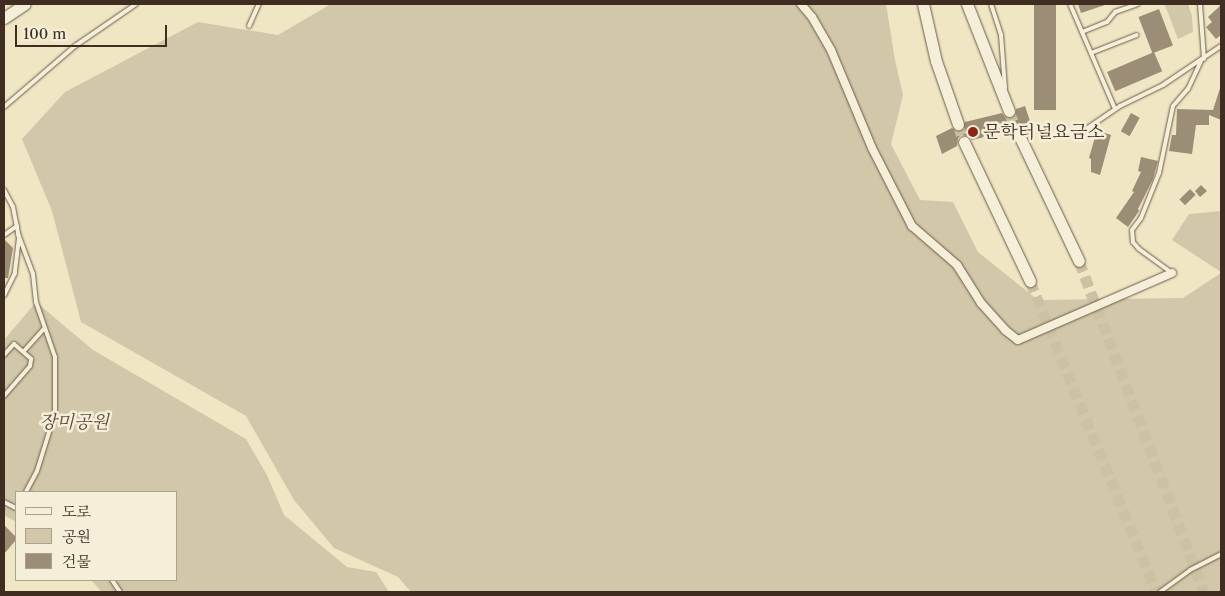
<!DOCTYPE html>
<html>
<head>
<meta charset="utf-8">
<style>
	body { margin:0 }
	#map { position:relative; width:1225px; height:596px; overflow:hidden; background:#f0e6c4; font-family:"Libre Caslon Text","Noto Serif KR",serif }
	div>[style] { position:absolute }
	.green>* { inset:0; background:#d2c7a8 }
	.building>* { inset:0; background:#9b8d76; transform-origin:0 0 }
	.secondary-tunnel>* { height:11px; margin-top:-5.5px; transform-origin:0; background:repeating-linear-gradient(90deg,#cdc1a3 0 11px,transparent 0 16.5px) }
	.roads { filter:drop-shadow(0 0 1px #6b5b4a) drop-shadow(0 0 1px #6b5b4a) }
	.lane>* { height:4px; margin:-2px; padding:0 2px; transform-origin:2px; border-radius:2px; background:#f5efd9 }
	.street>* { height:8px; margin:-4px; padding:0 4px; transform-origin:4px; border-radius:4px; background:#f5efd9 }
	.secondary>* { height:11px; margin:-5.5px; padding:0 5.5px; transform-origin:5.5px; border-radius:5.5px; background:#f5efd9 }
	.dots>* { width:14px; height:14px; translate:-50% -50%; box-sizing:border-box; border:2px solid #f5efd9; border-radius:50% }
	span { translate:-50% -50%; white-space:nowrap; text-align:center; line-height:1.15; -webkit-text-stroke:5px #f5efd9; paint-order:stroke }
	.poi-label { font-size:18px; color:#3f2d21 }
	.left { translate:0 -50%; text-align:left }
	.park-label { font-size:18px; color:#5c4c3c; font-style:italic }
	.frame { position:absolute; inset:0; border:5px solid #3f2d21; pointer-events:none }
	.legend { position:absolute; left:15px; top:491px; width:162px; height:90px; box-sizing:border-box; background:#f5efd9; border:1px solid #aca18f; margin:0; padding:6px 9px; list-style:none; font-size:15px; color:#3f2d21 }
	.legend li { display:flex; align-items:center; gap:10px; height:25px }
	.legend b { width:25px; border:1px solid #aca18f }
	.scale { position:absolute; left:15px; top:25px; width:152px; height:22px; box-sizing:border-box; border:2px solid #3f2d21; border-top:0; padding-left:6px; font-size:15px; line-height:18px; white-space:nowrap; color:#3f2d21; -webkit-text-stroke:4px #f5efd9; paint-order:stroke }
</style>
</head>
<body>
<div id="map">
	<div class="green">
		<i style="clip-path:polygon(331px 4px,886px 4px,895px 60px,903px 95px,891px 144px,920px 200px,953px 202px,978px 252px,1038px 300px,1183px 298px,1221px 273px,1221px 592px,411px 592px,398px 577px,334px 548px,294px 500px,246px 416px,81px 322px,52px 211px,22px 139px,65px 92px,198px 22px,278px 35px)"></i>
		<i style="clip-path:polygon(1169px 4px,1188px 4px,1192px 16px,1193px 32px,1178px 39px,1165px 5px)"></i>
		<i style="clip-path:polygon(1221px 211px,1221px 272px,1172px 240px,1189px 214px)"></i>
		<i style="clip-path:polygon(36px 302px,93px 350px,246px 439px,267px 475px,284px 515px,347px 567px,376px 572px,389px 592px,102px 592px,91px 580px,176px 580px,176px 492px,16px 492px,16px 522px,4px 515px,4px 340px)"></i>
	</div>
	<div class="building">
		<i style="left:1034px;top:4px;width:22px;height:106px"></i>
		<i style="clip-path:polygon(1078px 4px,1104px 4px,1105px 5px,1081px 13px)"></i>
		<i style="clip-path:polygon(1221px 5px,1221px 35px,1216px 39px,1206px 27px,1212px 22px,1208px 17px)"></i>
		<i style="left:1159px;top:9px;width:39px;height:22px;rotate:69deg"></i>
		<i style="left:1154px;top:52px;width:21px;height:51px;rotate:67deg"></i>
		<i style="clip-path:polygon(1220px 88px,1221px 120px,1209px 115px,1209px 125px,1196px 125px,1192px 154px,1169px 151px,1172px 135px,1176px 135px,1177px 109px,1213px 110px)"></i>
		<i style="clip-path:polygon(1025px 106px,1031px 124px,1023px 126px,1020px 123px,1013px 122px,1010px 125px,1009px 131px,972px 140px,968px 136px,961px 135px,958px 138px,957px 146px,942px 154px,936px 136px,952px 128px,956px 131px,961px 131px,965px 122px,1002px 113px,1005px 117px,1011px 118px,1015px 115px,1016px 109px)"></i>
		<i style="left:1131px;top:113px;width:10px;height:21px;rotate:29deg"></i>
		<i style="clip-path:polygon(1102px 132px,1111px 135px,1100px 175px,1091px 172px,1091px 159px,1089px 158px,1095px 137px,1101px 137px)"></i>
		<i style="clip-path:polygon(1141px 157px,1158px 161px,1153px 179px,1138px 209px,1139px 211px,1128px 227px,1116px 218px,1134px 192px,1132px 191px,1141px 172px,1138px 171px)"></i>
		<i style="clip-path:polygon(1201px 185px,1207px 191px,1200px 197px,1195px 191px)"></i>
		<i style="left:1190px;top:189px;width:8px;height:15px;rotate:45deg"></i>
		<i style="clip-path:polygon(4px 239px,13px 248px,8px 278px,4px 278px)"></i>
		<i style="clip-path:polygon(4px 525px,16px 537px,16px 540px,4px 554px)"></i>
	</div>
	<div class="secondary-tunnel">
		<i style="left:1009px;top:111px;width:19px;rotate:69deg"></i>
		<i style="left:958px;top:124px;width:19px;rotate:72deg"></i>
		<i style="left:1079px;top:261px;width:354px;rotate:69.3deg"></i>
		<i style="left:1030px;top:281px;width:336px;rotate:67.9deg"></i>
	</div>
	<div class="roads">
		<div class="lane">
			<i style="left:991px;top:4px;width:33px;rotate:72deg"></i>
			<i style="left:1001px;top:35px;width:53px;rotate:85.7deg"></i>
			<i style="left:1070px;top:4px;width:114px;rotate:66.8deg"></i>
			<i style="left:1200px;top:4px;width:55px;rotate:85.8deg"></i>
			<i style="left:249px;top:26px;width:24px;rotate:-66deg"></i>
			<i style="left:1082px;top:32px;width:27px;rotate:-22deg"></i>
			<i style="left:1107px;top:22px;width:13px;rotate:-51deg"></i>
			<i style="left:1115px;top:12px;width:24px;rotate:-19deg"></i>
			<i style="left:1091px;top:53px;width:49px;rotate:-21.4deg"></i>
			<i style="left:4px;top:107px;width:94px;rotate:-40.7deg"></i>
			<i style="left:75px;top:46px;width:74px;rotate:-34.5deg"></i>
			<i style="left:1076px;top:136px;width:53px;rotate:-34.3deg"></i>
			<i style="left:1120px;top:106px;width:48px;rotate:-26deg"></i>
			<i style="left:1163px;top:85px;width:70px;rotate:-33.9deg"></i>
			<i style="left:4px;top:190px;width:19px;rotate:62deg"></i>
			<i style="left:13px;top:207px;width:32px;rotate:79deg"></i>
			<i style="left:19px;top:238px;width:35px;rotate:97deg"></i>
			<i style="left:15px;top:273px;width:25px;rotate:116deg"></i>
			<i style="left:18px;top:234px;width:43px;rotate:69.4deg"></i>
			<i style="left:33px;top:274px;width:28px;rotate:84deg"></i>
			<i style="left:36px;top:302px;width:58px;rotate:70.9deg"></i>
			<i style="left:55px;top:357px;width:56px;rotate:90deg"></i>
			<i style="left:55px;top:413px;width:61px;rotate:107.2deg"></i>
			<i style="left:37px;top:471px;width:24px;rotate:118deg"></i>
			<i style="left:4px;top:235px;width:16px;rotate:-35deg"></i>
			<i style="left:1172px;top:273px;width:41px;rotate:-144deg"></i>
			<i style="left:1139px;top:249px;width:9px;rotate:-131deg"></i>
			<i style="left:1133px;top:242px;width:12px;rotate:-95deg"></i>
			<i style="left:1132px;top:230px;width:15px;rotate:-53deg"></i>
			<i style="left:1141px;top:218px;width:48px;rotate:-68.2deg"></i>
			<i style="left:1159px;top:173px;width:68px;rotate:-78.2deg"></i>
			<i style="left:1173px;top:106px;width:23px;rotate:-49deg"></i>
			<i style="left:1188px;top:89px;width:31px;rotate:-65deg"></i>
			<i style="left:24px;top:351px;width:31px;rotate:-48deg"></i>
			<i style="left:4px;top:355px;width:15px;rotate:-48deg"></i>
			<i style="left:14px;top:344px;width:23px;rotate:41deg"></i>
			<i style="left:31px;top:359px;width:7px;rotate:98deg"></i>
			<i style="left:30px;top:366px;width:40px;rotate:131deg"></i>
			<i style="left:4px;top:502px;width:13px;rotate:27deg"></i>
			<i style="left:112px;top:580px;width:14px;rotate:56deg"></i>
			<i style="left:1160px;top:592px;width:37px;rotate:-36deg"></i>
			<i style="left:1190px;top:570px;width:35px;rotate:-27deg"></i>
		</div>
		<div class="street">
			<i style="left:801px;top:4px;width:17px;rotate:50deg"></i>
			<i style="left:812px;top:17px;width:38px;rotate:60deg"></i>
			<i style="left:831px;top:50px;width:106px;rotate:67.3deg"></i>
			<i style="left:872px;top:148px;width:88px;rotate:62.9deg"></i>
			<i style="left:912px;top:226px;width:60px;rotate:40.9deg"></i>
			<i style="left:957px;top:265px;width:45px;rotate:57.7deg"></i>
			<i style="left:981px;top:303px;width:36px;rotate:48deg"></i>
			<i style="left:1005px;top:330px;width:16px;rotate:38deg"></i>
			<i style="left:1018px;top:340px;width:168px;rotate:-23.5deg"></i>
		</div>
		<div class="secondary">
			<i style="left:923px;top:4px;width:58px;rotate:77.2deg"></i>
			<i style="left:936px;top:61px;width:67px;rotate:70.8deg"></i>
			<i style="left:967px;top:4px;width:115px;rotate:68.6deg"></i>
			<i style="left:4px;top:18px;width:25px;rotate:-34deg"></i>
			<i style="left:1016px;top:129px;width:146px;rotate:64.5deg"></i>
			<i style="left:964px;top:142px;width:154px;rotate:64.6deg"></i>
		</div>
	</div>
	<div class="dots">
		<i style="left:973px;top:132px;background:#8f2418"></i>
	</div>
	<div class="poi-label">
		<span class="left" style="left:983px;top:132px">문학터널요금소</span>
	</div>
	<div class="park-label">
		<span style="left:74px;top:422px">장미공원</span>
	</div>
	<div class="frame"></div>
	<ul class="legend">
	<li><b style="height:6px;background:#f5efd9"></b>도로</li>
	<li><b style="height:14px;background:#d2c7a8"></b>공원</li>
	<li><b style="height:14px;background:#9b8d76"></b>건물</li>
	</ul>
	<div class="scale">100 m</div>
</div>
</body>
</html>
